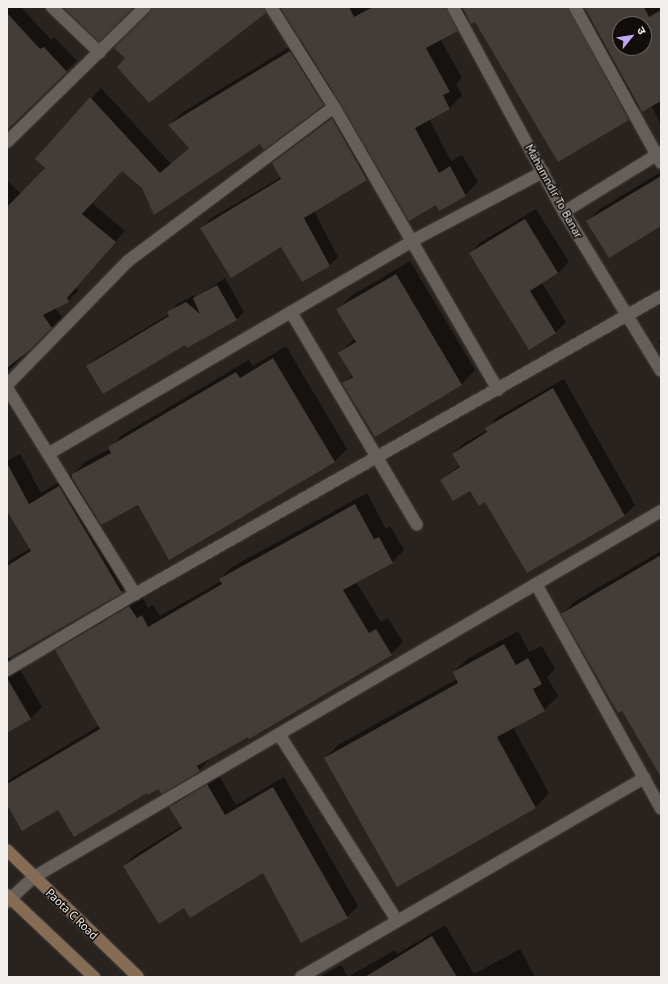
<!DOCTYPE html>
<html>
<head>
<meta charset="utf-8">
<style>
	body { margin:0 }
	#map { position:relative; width:668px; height:984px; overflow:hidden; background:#29231f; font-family:"PT Sans","Noto Sans Devanagari",sans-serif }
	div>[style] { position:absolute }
	.shadow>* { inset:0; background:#0007 }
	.building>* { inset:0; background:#433c37 }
	.roads { filter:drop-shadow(0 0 1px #433e3a) drop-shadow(0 0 1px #433e3a) }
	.street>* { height:12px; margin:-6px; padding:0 6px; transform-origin:6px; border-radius:6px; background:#665e59 }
	.secondary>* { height:12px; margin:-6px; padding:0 6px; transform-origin:6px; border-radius:6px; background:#866b55 }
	span { translate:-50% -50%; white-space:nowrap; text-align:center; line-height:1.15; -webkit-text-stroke:3px #100d0b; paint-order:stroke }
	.street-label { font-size:12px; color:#f2eeeb }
	.frame { position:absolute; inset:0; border:8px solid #f2eeeb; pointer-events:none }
	.north { position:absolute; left:612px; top:16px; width:40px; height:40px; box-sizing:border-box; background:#100d0b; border:1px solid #6a6765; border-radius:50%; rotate:60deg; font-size:11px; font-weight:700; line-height:16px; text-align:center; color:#f2eeeb }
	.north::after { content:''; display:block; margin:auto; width:14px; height:18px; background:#c0a8f4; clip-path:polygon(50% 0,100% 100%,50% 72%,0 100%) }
</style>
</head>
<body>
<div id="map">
	<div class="shadow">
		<i style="clip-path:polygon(7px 7px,21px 7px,51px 40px,54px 37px,77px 61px,7px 124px)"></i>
		<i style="clip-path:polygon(evenodd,280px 7px,583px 7px,585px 11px,596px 7px,661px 7px,661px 125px,651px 105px,640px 107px,628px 119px,469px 18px,457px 30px,440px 39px,462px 78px,456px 84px,462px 95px,450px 108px,429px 119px,451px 161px,462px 155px,478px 182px,465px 195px,440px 209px,335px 93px,323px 104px,260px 142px,143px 188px,122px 170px,92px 203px,125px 231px,76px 287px,78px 291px,68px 301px,55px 308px,62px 317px,7px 372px,7px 180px,21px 194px,47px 168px,36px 159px,101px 88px,171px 164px,190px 147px,169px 125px,180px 114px,301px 40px,280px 7px,620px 24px,644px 24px,644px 48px,620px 48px,620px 24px)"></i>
		<i style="clip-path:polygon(341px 110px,376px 170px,367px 179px,314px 211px,338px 257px,329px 266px,281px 246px,202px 228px,210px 219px,281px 177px,273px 163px)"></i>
		<i style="clip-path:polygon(661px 172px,661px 225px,588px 221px,600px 209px)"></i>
		<i style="clip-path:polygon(536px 209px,569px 262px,558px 273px,542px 283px,566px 322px,555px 333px,470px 253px,481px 242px)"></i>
		<i style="clip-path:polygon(410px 261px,475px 370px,462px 384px,375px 436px,343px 384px,353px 374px,340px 353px,355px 338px,338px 310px,351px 296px)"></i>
		<i style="clip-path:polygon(225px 278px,244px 312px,237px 319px,187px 346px,186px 344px,88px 366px,95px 359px,169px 314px,176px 305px,194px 295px,196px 297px)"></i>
		<i style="clip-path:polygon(661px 338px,661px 345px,658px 341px)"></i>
		<i style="clip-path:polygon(286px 346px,347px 449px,334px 462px,138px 503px,96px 519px,132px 581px,121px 592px,10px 656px,12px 663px,18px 666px,42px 707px,31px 718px,7px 732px,7px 562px,31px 548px,7px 509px,7px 461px,20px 454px,41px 493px,71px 475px,73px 479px,73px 474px,86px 461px,110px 449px,122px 435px,249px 360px,253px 366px)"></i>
		<i style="clip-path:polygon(564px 379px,635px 505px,625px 515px,486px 501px,470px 489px,441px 480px,460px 465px,453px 454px,463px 444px,487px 430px,496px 418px)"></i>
		<i style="clip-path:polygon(367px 493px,386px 529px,390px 526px,404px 550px,392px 562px,356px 582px,381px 622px,388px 618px,403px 642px,391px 654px,250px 738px,248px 735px,210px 758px,199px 771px,159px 787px,58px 809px,7px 803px,7px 782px,10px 779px,99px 726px,56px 651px,67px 639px,141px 595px,148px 608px,153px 605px,160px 616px,221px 581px,220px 579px,232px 567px)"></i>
		<i style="clip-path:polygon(661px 551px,661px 775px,563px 614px,574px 602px)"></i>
		<i style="clip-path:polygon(518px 631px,529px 652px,542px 646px,555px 669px,547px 677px,558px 696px,544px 710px,513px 727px,549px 793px,536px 807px,398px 886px,325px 758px,338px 745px,457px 679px,454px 672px,467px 659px)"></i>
		<i style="clip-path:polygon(218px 774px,236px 805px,284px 777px,358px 906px,347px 917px,264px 871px,184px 907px,124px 866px,135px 855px,182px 826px,171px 807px,181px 796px)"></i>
		<i style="clip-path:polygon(445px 925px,474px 974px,520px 949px,535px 977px,320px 977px,341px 965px,348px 977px,395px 950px,397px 954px)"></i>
	</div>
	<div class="building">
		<i style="clip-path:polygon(63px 7px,134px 7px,99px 42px)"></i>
		<i style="clip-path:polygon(152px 7px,264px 7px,266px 13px,149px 103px,117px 67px,125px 58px,114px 48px,150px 12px)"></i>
		<i style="clip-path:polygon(280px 7px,349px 7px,354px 17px,373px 7px,446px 7px,458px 31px,426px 48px,450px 92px,443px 95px,450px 109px,415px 128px,439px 173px,450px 166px,466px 196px,439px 211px,436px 205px,409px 221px,340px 103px)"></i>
		<i style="clip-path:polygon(462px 7px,568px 7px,629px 120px,558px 162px,475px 22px,471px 24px)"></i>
		<i style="clip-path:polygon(evenodd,584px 7px,644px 7px,649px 17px,661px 10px,661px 101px,642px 112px,584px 7px,620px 24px,644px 24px,644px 48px,620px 48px,620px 24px)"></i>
		<i style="clip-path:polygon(7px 13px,40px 49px,44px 47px,67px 72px,7px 130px)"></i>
		<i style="clip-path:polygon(290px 51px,324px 105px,264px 150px,260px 144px,154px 215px,142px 188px,122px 171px,82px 214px,116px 242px,67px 298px,69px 302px,43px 315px,52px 328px,31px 349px,7px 368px,7px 207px,45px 168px,35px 159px,90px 97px,160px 173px,189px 148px,168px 125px)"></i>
		<i style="clip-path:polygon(332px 118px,367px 180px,304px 218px,330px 266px,302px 282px,281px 247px,231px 278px,200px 228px,281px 179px,272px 163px)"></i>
		<i style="clip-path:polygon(661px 176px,661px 226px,609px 258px,586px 221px)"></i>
		<i style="clip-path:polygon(525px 219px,558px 273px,530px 291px,556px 333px,529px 350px,469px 253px)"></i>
		<i style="clip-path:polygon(396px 274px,462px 385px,375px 437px,342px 383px,353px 377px,338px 353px,356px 342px,336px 309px)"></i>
		<i style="clip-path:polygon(217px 285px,237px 320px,187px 348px,185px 345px,103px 394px,86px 366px,169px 316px,167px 312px,186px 302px,200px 314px,193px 298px)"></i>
		<i style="clip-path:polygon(273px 358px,335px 462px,169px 560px,138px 505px,101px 525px,72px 478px,72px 474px,111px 453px,108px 447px,212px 386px,236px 372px,240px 378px)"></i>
		<i style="clip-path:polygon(553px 388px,625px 516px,527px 573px,485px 502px,479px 506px,470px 491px,453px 501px,440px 480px,460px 467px,452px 454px,487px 432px,485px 428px)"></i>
		<i style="clip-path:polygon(7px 463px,29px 504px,59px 486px,122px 593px,7px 659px,7px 566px,31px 551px,7px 511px)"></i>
		<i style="clip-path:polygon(355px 504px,374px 539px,379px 537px,393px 563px,343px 590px,369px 633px,376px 629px,392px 655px,249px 739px,248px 737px,197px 766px,200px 771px,162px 794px,158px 789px,148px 795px,147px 793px,74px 837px,58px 810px,22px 831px,7px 805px,7px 784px,100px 729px,55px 650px,129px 606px,137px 618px,142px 615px,148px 627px,222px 584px,219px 579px)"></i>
		<i style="clip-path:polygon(661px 555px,661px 777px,622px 711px,618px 713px,561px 614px)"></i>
		<i style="clip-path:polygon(504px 644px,516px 665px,528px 658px,542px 684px,533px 689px,545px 711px,497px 737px,536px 808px,397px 887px,324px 758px,458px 683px,453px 672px)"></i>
		<i style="clip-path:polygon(7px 678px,31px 719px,7px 733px)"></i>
		<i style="clip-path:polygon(207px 784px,225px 815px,273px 787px,348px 918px,301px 943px,263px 873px,190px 918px,184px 908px,159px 924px,123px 866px,182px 828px,169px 807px)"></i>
		<i style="clip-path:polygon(432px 936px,457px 977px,365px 977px)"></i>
	</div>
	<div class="roads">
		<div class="street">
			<i style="left:52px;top:7px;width:66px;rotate:43.8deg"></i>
			<i style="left:271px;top:7px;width:118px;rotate:57.8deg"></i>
			<i style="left:334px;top:107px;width:327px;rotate:59.9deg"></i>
			<i style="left:453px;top:7px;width:233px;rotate:61.6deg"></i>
			<i style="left:564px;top:212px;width:186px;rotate:58.6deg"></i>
			<i style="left:575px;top:7px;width:178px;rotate:61.1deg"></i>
			<i style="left:7px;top:142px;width:193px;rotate:-44.4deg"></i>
			<i style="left:564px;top:212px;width:114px;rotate:-31.7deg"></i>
			<i style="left:291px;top:312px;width:247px;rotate:59.4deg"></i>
			<i style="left:7px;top:385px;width:173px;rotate:-45.7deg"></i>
			<i style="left:128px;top:261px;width:257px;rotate:-36.8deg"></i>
			<i style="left:7px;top:388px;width:243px;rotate:58.1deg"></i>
			<i style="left:48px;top:454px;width:422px;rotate:-30.3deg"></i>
			<i style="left:412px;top:241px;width:148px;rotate:-27.8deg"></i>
			<i style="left:536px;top:584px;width:257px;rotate:60.9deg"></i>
			<i style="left:7px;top:670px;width:149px;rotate:-30.7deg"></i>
			<i style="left:135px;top:594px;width:605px;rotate:-29.53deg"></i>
			<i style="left:279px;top:734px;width:221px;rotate:57.7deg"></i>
			<i style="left:7px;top:902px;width:37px;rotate:-43deg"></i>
			<i style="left:34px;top:877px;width:726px;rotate:-30.27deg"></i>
			<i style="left:301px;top:977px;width:397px;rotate:-30.1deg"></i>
		</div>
		<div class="secondary">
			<i style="left:7px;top:850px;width:182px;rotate:44.1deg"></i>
			<i style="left:7px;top:895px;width:120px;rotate:43.3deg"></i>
		</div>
	</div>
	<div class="street-label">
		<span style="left:554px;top:191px;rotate:61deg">Mahamndir To Banar</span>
		<span style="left:72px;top:914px;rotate:44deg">Paota C Road</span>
	</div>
	<div class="frame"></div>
	<div class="north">उ</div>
</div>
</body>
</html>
